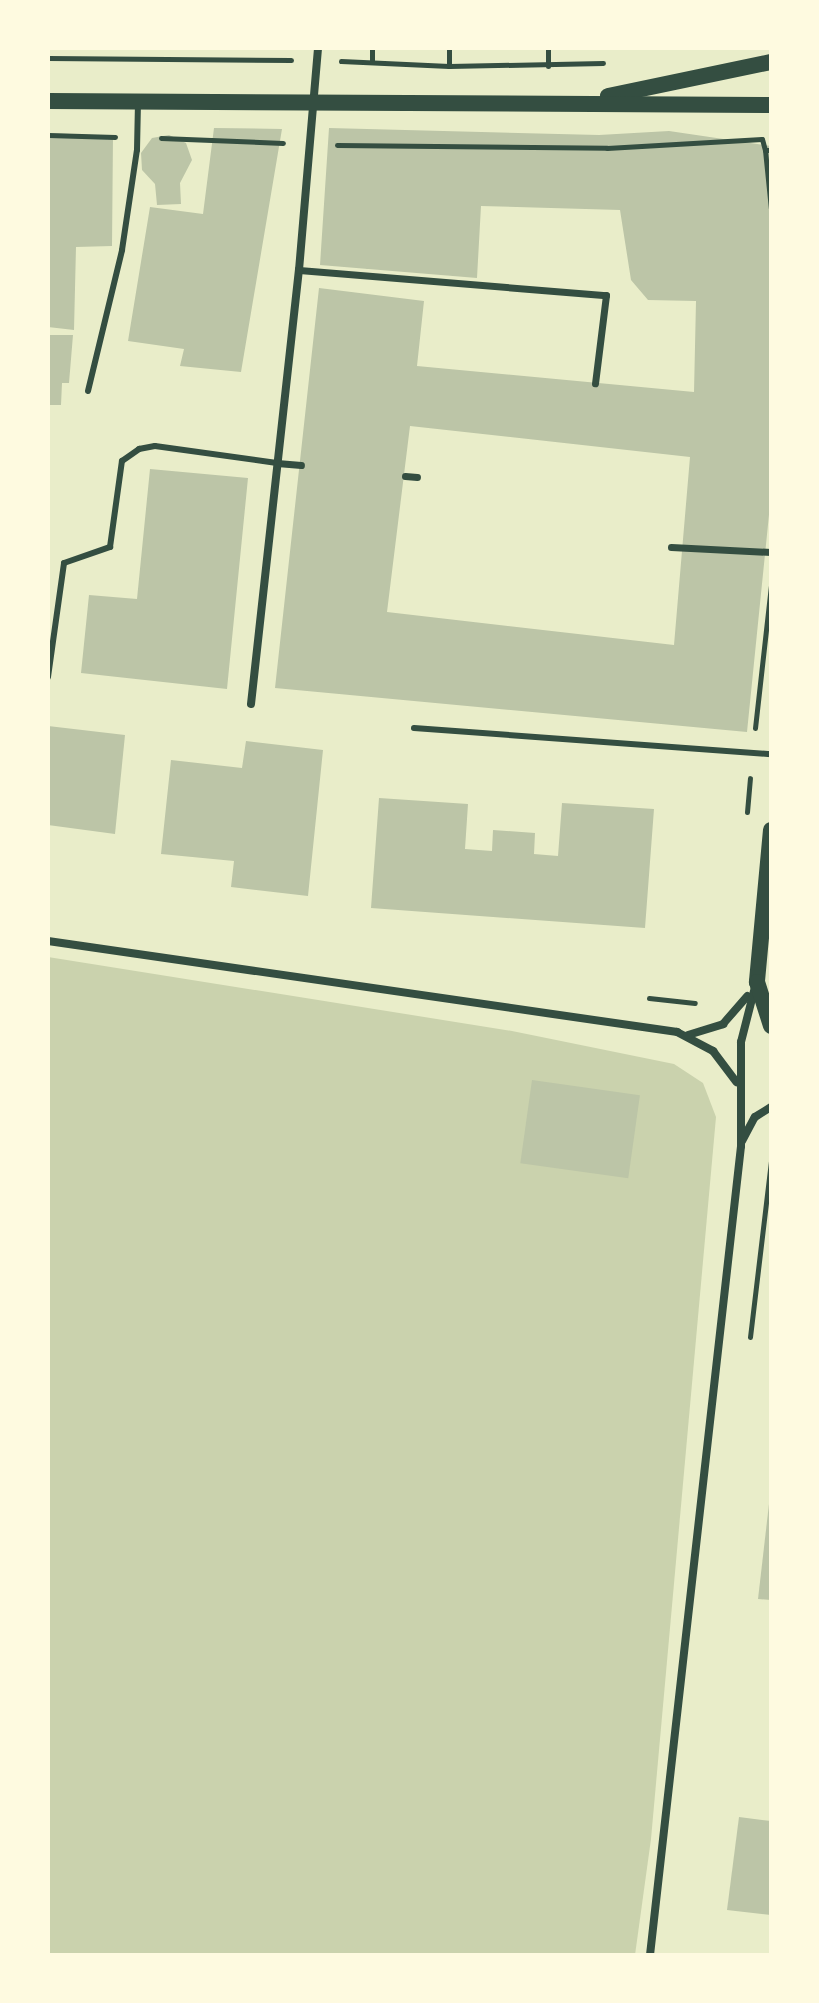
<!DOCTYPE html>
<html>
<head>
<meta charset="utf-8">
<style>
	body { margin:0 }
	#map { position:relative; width:819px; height:2003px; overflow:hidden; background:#e9edc9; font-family:Inter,sans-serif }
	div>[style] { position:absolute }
	.green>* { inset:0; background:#cad2ad }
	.building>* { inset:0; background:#bcc5a7; transform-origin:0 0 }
	.path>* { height:5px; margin:-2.5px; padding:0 2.5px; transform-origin:2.5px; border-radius:2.5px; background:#344e41 }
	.service>* { height:6px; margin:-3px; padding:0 3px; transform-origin:3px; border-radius:3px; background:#344e41 }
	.pedestrian>* { height:7px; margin:-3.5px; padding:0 3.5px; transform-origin:3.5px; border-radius:3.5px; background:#344e41 }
	.minor>* { height:8px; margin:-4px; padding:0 4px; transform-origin:4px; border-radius:4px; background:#344e41 }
	.secondary>* { height:16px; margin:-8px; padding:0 8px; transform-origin:8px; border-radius:8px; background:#344e41 }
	span { translate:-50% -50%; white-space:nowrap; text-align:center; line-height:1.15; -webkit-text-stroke:6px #fefae0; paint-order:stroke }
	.frame { position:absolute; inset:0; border:50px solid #fefae0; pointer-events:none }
</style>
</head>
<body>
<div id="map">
	<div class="green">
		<i style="clip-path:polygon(48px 957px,512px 1031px,674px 1064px,703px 1083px,716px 1117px,651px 1839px,635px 1955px,48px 1955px)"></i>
	</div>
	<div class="building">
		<i style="clip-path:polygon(214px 128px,282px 129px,241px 372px,180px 366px,184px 349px,128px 341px,150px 207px,203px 214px)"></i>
		<i style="clip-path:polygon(evenodd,329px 128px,599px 135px,669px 131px,771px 146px,771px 495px,747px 732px,275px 688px,319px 288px,424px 301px,417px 366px,694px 392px,696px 301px,648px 300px,631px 280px,620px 210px,481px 206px,477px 278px,320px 265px,329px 128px,410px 426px,690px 457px,674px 645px,387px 612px,410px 426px)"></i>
		<i style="clip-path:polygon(48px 133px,113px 136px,112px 246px,76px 247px,74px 330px,48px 327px)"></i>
		<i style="clip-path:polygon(169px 135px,186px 143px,192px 160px,180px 183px,181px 204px,157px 205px,155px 184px,142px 170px,141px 153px,152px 138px)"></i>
		<i style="clip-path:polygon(48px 335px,73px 335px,69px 383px,62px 383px,61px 405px,48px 405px)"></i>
		<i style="clip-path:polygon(150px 469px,248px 478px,227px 689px,81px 673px,89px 595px,137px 599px)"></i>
		<i style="clip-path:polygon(48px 726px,125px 735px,115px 834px,48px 825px)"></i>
		<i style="clip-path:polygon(246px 741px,323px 750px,308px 896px,231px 887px,234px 861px,161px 854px,171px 760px,242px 768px)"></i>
		<i style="clip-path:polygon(379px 798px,468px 804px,465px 849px,492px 851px,493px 830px,535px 833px,534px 854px,558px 856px,562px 803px,654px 809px,645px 928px,371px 908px)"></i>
		<i style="left:532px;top:1080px;width:109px;height:84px;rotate:8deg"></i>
		<i style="clip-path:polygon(769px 1504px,771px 1504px,771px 1600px,758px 1599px)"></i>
		<i style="clip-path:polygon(739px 1817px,771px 1821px,771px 1915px,727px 1910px)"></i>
	</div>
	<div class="path">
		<i style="left:48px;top:58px;width:243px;rotate:0.5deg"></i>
		<i style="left:341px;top:61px;width:108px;rotate:2.7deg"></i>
		<i style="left:449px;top:66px;width:154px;rotate:-1.1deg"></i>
		<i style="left:372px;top:62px;width:14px;rotate:-90deg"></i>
		<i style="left:449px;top:66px;width:18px;rotate:-90deg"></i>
		<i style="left:548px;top:66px;width:18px;rotate:-90deg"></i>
		<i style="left:48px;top:135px;width:67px;rotate:1.7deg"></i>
		<i style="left:161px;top:138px;width:122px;rotate:2.3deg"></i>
		<i style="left:337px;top:145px;width:270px;rotate:0.6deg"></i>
		<i style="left:607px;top:148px;width:155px;rotate:-3.3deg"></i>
		<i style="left:762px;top:139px;width:11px;rotate:75deg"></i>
		<i style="left:765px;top:150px;width:6px"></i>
		<i style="left:765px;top:150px;width:59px;rotate:84.2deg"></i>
		<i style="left:755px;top:728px;width:143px;rotate:-83.6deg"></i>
		<i style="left:747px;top:812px;width:34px;rotate:-85deg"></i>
		<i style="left:649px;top:998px;width:46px;rotate:6.2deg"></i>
		<i style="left:750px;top:1337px;width:178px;rotate:-83.2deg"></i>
	</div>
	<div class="service">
		<i style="left:88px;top:391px;width:145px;rotate:-76.4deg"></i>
		<i style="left:122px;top:250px;width:101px;rotate:-81.5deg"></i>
		<i style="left:137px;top:150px;width:48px;rotate:-88.8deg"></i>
		<i style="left:48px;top:677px;width:115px;rotate:-82deg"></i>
		<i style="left:64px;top:563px;width:49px;rotate:-19.2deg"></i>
		<i style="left:110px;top:547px;width:87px;rotate:-82.1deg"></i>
		<i style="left:122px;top:461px;width:21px;rotate:-35deg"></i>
		<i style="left:139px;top:449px;width:16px;rotate:-11deg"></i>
		<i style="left:155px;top:446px;width:123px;rotate:7.9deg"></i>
		<i style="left:414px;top:728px;width:358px;rotate:4.2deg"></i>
	</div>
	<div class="pedestrian">
		<i style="left:299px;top:270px;width:308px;rotate:4.7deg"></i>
		<i style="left:606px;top:295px;width:89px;rotate:97.1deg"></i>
		<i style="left:277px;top:463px;width:24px;rotate:5deg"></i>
		<i style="left:405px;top:476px;width:12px;rotate:5deg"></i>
		<i style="left:671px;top:547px;width:100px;rotate:2.9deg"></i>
	</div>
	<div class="minor">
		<i style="left:251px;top:704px;width:437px;rotate:-83.7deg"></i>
		<i style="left:299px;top:270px;width:223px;rotate:-85.1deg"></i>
		<i style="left:48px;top:941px;width:636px;rotate:8.23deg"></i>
		<i style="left:677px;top:1032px;width:41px;rotate:27.8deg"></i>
		<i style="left:713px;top:1051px;width:39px;rotate:53deg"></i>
		<i style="left:688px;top:1035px;width:37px;rotate:-17deg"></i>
		<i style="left:723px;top:1024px;width:37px;rotate:-49deg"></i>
		<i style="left:742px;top:1141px;width:27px;rotate:-62deg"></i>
		<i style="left:755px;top:1117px;width:19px;rotate:-32deg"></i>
		<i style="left:650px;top:1955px;width:814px;rotate:-83.58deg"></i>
		<i style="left:741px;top:1146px;width:104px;rotate:-90deg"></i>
		<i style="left:741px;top:1042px;width:57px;rotate:-75.7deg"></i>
	</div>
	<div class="secondary">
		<i style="left:608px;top:96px;width:167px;rotate:-11.8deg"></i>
		<i style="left:48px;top:101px;width:723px;rotate:0.32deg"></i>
		<i style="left:771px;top:830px;width:153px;rotate:95.3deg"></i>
		<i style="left:757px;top:982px;width:46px;rotate:72.3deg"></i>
	</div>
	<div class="frame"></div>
</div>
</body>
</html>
